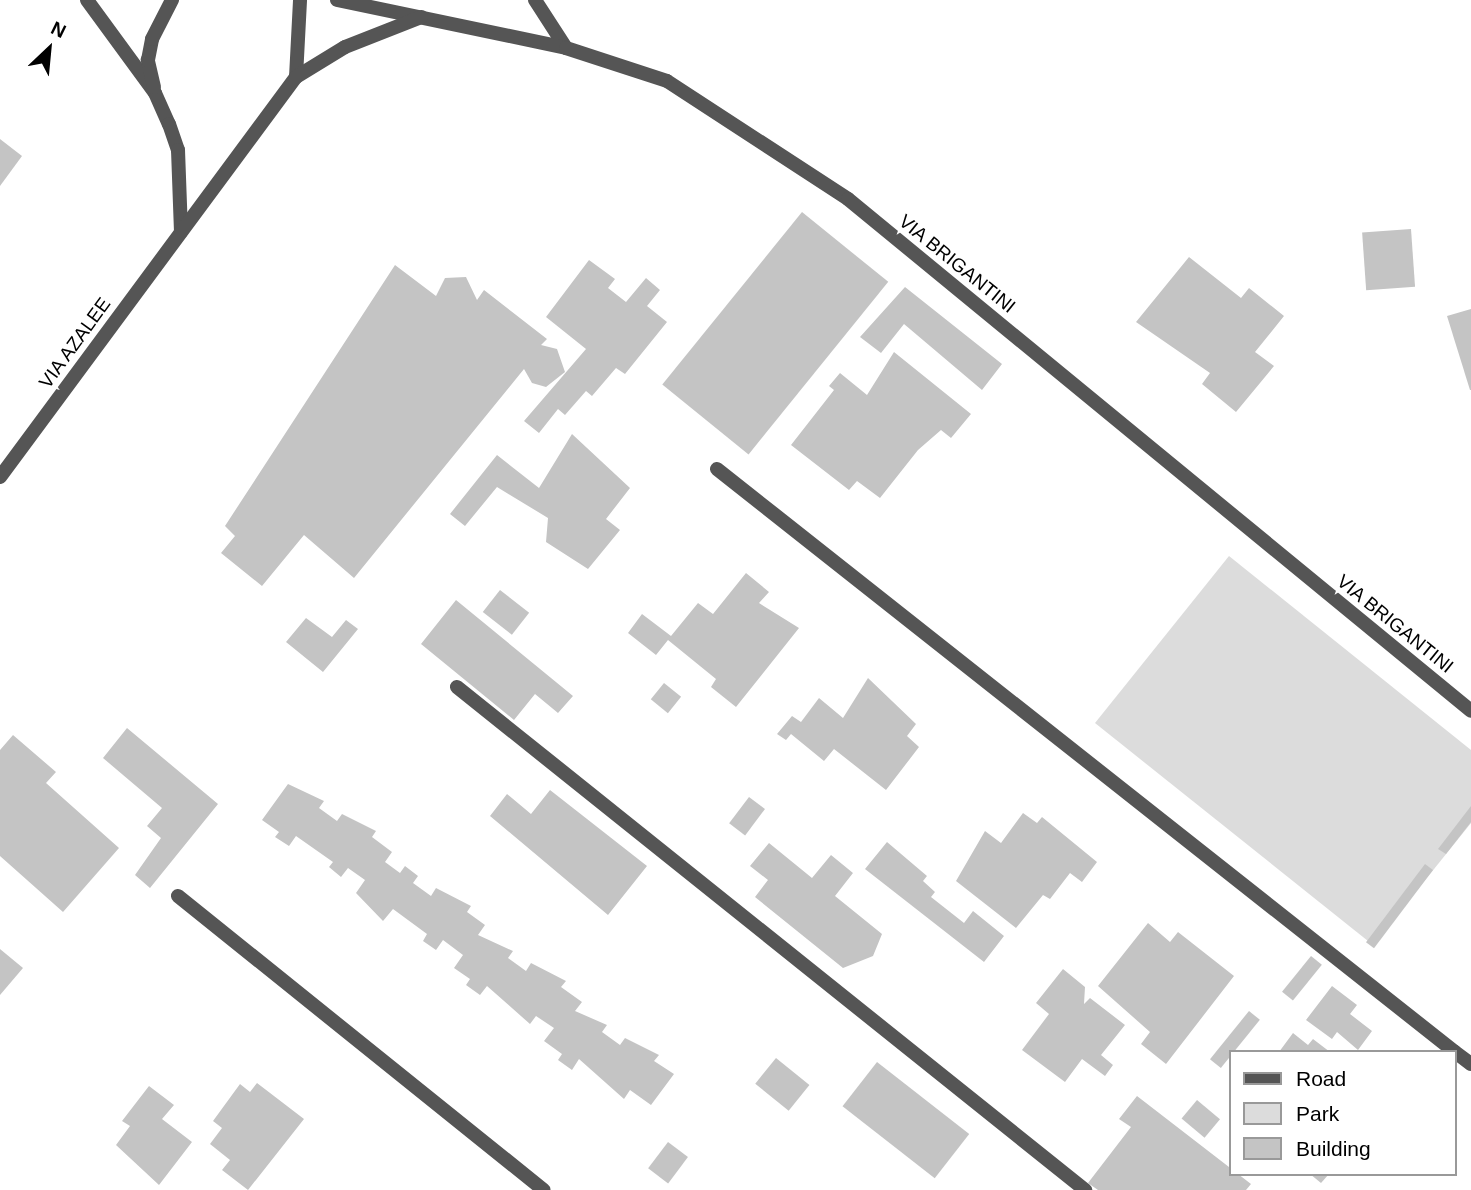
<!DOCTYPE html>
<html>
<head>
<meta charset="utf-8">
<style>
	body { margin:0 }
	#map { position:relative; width:1471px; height:1190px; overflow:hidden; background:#fff; font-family:Arial,sans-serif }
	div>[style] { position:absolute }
	.green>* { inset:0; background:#dcdcdc }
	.building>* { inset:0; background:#c4c4c4; transform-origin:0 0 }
	.lane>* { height:14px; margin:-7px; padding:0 7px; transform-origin:7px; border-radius:7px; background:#555 }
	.street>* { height:14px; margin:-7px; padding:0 7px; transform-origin:7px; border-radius:7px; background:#555 }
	span { translate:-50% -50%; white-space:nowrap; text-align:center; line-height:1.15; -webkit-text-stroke:7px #fff; paint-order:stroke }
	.street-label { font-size:19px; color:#000 }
	.legend { position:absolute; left:1229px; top:1050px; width:228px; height:126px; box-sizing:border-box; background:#fff; border:2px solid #999; margin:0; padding:9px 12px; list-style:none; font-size:21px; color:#000 }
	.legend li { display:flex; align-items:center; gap:14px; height:35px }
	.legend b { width:35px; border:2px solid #999 }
	.north { position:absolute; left:14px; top:14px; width:70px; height:70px; -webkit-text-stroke:5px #fff; paint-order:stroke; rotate:26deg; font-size:19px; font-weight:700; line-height:28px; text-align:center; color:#000 }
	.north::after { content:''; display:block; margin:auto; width:24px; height:32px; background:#000; clip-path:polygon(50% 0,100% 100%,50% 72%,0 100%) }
</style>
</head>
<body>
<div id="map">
	<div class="green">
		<i style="clip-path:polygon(1229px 556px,1471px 750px,1471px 823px,1373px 945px,1095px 723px)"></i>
	</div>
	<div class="building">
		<i style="clip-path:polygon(0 139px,22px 156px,0 186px)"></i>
		<i style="left:802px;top:212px;width:111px;height:222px;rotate:39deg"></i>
		<i style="left:1411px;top:229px;width:58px;height:49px;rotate:86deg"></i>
		<i style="clip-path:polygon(1189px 257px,1241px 298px,1249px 288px,1284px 316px,1255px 352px,1274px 366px,1236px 412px,1202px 384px,1210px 373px,1136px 322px)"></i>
		<i style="clip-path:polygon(589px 260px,615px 279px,608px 288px,626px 302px,646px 278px,660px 290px,647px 306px,667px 322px,625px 374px,616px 368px,592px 396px,586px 391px,565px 415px,558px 409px,539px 433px,524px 421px,586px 349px,546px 317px)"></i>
		<i style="clip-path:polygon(395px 265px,436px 296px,445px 278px,466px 277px,477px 300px,484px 290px,547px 339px,541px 345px,557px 349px,565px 372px,546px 387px,532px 383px,524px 369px,354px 578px,304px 535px,262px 586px,221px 553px,235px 536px,225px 526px)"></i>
		<i style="clip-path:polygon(905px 287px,1002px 364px,982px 390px,904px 324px,881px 353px,860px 337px)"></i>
		<i style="clip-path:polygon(1471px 309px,1471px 390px,1470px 390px,1447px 316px)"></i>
		<i style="clip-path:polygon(894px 352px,971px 414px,951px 438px,941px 430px,918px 450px,880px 498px,857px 481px,849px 490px,791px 445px,834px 390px,829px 386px,840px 373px,867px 395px)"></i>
		<i style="clip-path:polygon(572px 434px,630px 488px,606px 519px,620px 530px,588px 569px,546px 542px,548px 518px,497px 487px,465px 526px,450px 514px,497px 455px,539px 488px)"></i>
		<i style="clip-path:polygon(746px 573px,769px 592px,759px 603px,799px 628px,736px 707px,711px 687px,716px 679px,668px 640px,656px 655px,628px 633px,642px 614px,671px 636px,698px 603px,713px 614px)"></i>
		<i style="left:500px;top:590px;width:37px;height:28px;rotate:38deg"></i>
		<i style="clip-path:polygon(456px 600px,573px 696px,558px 713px,535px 694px,514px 720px,421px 644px)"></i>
		<i style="clip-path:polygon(306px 618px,332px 637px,346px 620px,358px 629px,323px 672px,286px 642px)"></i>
		<i style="clip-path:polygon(868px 678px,916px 724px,907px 736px,919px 747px,886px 790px,834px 749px,824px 761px,791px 734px,786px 740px,777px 734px,792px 716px,801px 722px,819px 698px,843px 718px)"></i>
		<i style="left:664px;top:683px;width:22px;height:21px;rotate:39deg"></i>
		<i style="clip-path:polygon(127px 728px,218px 804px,150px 888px,135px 875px,161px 838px,147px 826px,162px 808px,103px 758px)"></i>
		<i style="clip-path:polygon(13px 735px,56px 772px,46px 783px,119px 848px,63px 912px,0 856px,0 750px)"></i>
		<i style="clip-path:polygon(288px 784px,324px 801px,319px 808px,337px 821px,342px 814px,376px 831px,372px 837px,392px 852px,385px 862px,400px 873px,405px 866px,418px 876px,413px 883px,431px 896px,436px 888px,471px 906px,467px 912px,485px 925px,478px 935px,513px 951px,508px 958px,526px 971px,531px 963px,566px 981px,561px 987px,582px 1002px,575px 1011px,607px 1025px,602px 1032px,620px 1045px,625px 1038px,659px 1055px,654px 1061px,674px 1074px,651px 1105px,630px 1090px,624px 1099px,579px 1059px,572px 1070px,558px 1060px,562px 1054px,544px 1041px,554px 1028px,536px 1016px,530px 1024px,487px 986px,480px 995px,466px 985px,470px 979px,454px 968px,463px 955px,443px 940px,436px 950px,423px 941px,427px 934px,393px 909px,383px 921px,356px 893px,365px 880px,348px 868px,341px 877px,329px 867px,333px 862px,296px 836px,289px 846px,275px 837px,279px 832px,262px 820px)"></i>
		<i style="clip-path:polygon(550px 790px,647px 866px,608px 915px,490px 816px,507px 794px,531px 814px)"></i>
		<i style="left:749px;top:797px;width:20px;height:33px;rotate:37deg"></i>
		<i style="clip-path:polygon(1471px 806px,1471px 822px,1446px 854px,1438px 849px)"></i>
		<i style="clip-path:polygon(1023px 813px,1037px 823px,1042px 817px,1097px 862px,1082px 882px,1070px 873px,1050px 899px,1043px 895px,1016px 928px,956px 881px,985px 831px,1001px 843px)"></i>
		<i style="clip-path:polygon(887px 842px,927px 876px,923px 881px,935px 892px,931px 897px,964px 923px,973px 911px,1004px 936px,984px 962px,865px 869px)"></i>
		<i style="clip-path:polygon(769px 843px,812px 878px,831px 855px,853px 873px,835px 896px,882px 934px,873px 956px,843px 968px,755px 897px,768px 880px,750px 866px)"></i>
		<i style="left:1425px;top:864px;width:10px;height:98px;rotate:37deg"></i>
		<i style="clip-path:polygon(1148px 923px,1170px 942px,1178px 932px,1234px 976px,1166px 1064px,1141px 1044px,1150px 1032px,1098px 986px)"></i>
		<i style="clip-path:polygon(0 949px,23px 968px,0 995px)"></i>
		<i style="left:1311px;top:956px;width:14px;height:46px;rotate:39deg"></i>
		<i style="clip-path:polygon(1063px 969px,1085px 987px,1084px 1004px,1090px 998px,1125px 1025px,1101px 1055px,1113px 1065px,1105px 1076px,1082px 1059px,1065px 1082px,1022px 1050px,1049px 1014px,1036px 1003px)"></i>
		<i style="clip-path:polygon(1332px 986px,1357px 1005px,1350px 1014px,1372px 1031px,1358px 1050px,1337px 1032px,1332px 1039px,1306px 1020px)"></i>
		<i style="left:1249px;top:1011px;width:14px;height:62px;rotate:39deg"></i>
		<i style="clip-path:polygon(1293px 1033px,1308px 1045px,1313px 1039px,1330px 1052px,1279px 1052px)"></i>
		<i style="left:776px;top:1058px;width:43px;height:33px;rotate:39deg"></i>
		<i style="left:877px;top:1062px;width:117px;height:56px;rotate:38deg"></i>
		<i style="clip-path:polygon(257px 1083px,304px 1119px,248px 1190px,222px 1170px,230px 1160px,210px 1144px,222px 1128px,213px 1121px,240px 1084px,250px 1092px)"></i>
		<i style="clip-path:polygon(149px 1086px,174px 1105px,162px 1119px,192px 1142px,159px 1185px,116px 1145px,130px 1126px,122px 1121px)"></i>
		<i style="clip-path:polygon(1137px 1096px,1251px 1184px,1246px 1190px,1098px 1190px,1088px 1183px,1131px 1127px,1119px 1119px)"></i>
		<i style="left:1197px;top:1100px;width:30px;height:24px;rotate:40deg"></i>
		<i style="left:668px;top:1142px;width:25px;height:33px;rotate:37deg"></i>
		<i style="clip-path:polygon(1310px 1174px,1329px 1174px,1321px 1183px)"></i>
	</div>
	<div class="lane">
		<i style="left:535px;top:0;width:57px;rotate:57.1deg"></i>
	</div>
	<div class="street">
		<i style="left:87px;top:0;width:115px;rotate:53.8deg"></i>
		<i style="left:155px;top:93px;width:34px;rotate:66deg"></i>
		<i style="left:169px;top:124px;width:28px;rotate:71deg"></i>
		<i style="left:178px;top:150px;width:82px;rotate:87.9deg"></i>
		<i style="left:337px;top:0;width:234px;rotate:11.8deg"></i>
		<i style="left:566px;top:48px;width:106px;rotate:18.1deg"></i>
		<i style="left:667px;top:81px;width:216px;rotate:33.1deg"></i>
		<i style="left:848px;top:199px;width:806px;rotate:39.41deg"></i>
		<i style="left:296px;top:77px;width:77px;rotate:-87deg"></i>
		<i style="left:154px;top:87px;width:28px;rotate:-103deg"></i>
		<i style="left:148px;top:60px;width:21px;rotate:-79deg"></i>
		<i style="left:152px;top:39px;width:44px;rotate:-62.9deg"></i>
		<i style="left:717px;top:469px;width:940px;rotate:38.31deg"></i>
		<i style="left:0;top:477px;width:498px;rotate:-53.5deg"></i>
		<i style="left:296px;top:77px;width:57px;rotate:-31.5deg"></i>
		<i style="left:345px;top:47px;width:82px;rotate:-21.5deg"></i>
		<i style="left:457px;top:687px;width:805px;rotate:38.69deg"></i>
		<i style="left:178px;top:896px;width:469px;rotate:38.8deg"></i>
		<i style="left:1455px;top:1052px;width:20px;rotate:37deg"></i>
	</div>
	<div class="street-label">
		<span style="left:957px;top:264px;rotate:39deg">VIA BRIGANTINI</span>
		<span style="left:75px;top:343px;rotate:-54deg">VIA AZALEE</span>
		<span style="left:1395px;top:624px;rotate:39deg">VIA BRIGANTINI</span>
	</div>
	<ul class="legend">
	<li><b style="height:9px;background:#555"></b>Road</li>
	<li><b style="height:19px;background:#dcdcdc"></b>Park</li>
	<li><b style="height:19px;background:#c4c4c4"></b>Building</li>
	</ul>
	<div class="north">N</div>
</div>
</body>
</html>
